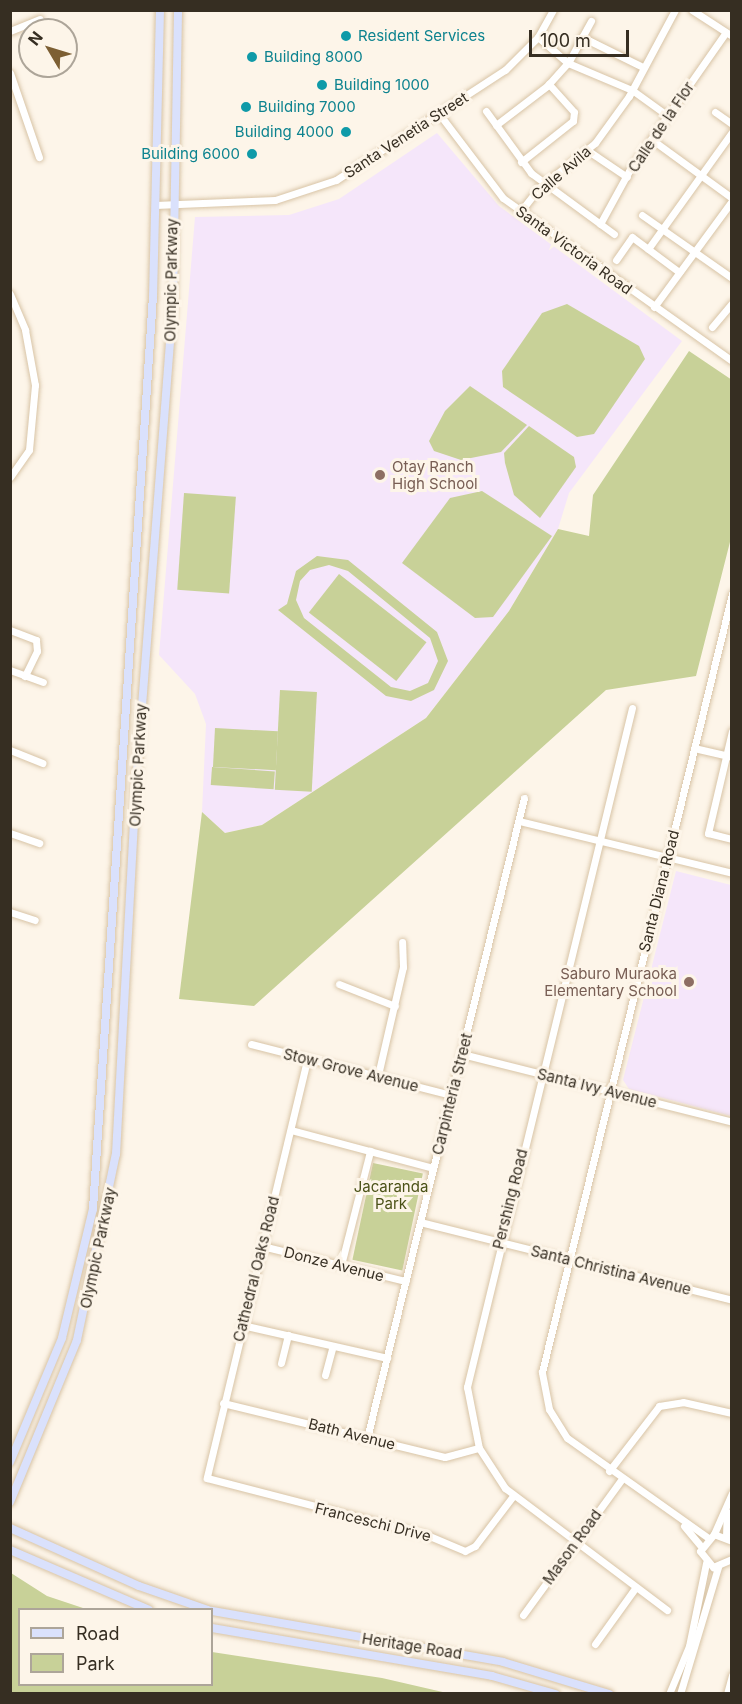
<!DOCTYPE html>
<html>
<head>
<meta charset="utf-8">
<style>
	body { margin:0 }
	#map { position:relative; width:742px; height:1704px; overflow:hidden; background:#fdf5e9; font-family:Inter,sans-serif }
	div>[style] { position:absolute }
	.education>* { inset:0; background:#f5e6fa }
	.green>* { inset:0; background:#c8d198; transform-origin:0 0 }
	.roads { filter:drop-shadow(0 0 2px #d8c4a6) drop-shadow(0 0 2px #d8c4a6) }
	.minor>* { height:7px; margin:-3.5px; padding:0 3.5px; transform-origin:3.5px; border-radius:3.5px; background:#fff }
	.major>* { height:8px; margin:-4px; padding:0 4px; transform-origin:4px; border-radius:4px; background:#dae1fc }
	.dots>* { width:16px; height:16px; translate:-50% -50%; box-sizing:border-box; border:3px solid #fdf5e9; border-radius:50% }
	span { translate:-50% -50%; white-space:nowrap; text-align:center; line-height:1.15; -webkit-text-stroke:6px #fdf5e9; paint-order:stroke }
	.culture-label { font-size:15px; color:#0d838f }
	.left { translate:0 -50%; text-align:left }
	.right { translate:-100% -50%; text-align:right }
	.street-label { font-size:15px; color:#362e22 }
	.education-label { font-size:15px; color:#785e54 }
	.park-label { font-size:15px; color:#4b5217 }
	.frame { position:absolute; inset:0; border:12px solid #362e22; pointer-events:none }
	.legend { position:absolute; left:18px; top:1608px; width:195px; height:78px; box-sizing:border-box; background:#fdf5e9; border:2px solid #ada599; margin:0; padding:8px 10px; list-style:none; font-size:18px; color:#362e22 }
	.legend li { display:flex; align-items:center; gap:12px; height:30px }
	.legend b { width:30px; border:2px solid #ada599 }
	.north { position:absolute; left:18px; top:18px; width:60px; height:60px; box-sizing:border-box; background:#fdf5e9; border:2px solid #ada599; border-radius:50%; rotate:308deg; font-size:16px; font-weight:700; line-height:24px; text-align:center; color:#362e22 }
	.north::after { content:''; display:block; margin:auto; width:21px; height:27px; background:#7d5f33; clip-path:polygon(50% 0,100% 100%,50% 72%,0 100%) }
	.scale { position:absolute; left:529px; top:30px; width:100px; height:27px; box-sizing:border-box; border:3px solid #362e22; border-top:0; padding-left:8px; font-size:18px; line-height:21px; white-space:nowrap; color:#362e22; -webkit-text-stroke:4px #fdf5e9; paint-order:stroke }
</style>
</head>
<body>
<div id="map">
	<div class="education">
		<i style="clip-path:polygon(437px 133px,499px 206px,682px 341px,569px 493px,558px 529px,509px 611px,426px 718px,262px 825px,225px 833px,202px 812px,206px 724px,195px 694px,159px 655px,195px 217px,289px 215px,339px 199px)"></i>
		<i style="clip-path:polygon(676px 871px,731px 885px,731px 1116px,629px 1089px,623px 1080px)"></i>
	</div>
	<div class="green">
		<i style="clip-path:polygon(567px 304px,639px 346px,645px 359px,594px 434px,577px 437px,503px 387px,502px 371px,542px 313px)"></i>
		<i style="clip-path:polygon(689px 351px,732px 380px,731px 538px,696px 676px,606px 690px,254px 1006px,179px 999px,202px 812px,225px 833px,262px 825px,426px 718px,509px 611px,558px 529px,589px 536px,593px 495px)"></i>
		<i style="clip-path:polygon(470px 386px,527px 425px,501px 452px,461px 460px,434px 451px,429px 441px,445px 411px)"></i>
		<i style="clip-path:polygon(529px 426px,574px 457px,576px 467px,540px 518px,514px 495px,505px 463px,504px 453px)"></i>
		<i style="clip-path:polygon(482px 491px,552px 536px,493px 617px,475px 618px,402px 563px,450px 498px)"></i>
		<i style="left:184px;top:493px;width:52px;height:97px;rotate:4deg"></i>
		<i style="clip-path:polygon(evenodd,317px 556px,348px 560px,437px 632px,448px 661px,434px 690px,411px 701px,386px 696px,278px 610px,287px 604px,296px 571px,317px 556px,329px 565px,348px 571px,430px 638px,438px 661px,428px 683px,410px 691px,391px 687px,304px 618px,296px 600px,300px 581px,310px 570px,329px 565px)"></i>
		<i style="left:339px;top:574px;width:111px;height:49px;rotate:38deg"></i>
		<i style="left:280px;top:690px;width:37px;height:100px;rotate:3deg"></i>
		<i style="left:215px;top:728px;width:63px;height:39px;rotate:3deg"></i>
		<i style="left:212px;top:767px;width:63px;height:18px;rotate:4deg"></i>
		<i style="left:373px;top:1163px;width:51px;height:99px;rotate:12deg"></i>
		<i style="clip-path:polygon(11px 1573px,47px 1596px,86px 1609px,20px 1610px,20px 1684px,212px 1684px,212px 1652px,382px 1678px,447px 1693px,11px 1693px)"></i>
	</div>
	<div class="roads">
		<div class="minor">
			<i style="left:692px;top:10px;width:48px;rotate:33deg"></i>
			<i style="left:10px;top:31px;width:32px;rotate:-22deg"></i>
			<i style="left:538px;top:37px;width:40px;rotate:41deg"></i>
			<i style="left:568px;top:63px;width:69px;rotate:22.9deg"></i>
			<i style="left:632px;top:90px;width:44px;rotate:35.8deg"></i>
			<i style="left:582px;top:37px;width:68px;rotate:26.2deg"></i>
			<i style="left:10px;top:73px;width:89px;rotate:71deg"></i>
			<i style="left:486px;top:111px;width:77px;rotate:54deg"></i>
			<i style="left:531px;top:173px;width:103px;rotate:36.3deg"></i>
			<i style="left:715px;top:112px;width:21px;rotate:35deg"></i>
			<i style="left:440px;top:115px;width:104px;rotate:52.8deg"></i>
			<i style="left:503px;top:198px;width:281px;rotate:35.4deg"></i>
			<i style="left:496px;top:125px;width:64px;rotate:-37.4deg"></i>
			<i style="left:547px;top:86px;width:31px;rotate:-48deg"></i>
			<i style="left:568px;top:63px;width:48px;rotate:-61.3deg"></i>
			<i style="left:651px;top:139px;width:100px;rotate:36.1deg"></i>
			<i style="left:587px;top:150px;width:48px;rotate:34deg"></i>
			<i style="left:521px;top:162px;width:66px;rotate:-38.3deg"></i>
			<i style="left:573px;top:121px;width:9px;rotate:-84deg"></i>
			<i style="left:574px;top:112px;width:38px;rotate:-132deg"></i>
			<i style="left:155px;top:205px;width:120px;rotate:-2.4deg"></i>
			<i style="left:275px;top:200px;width:64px;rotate:-18.2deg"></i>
			<i style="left:336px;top:180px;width:202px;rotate:-33.1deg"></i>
			<i style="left:505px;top:70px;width:47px;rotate:-45deg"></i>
			<i style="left:538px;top:37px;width:31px;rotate:-61deg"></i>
			<i style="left:520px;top:212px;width:31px;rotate:-52deg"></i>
			<i style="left:539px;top:188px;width:72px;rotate:-38.8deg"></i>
			<i style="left:595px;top:143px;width:58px;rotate:-54.1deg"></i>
			<i style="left:629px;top:96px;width:98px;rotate:-61.9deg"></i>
			<i style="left:642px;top:215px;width:110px;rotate:35deg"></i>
			<i style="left:600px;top:224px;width:60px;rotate:-61.3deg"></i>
			<i style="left:629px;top:171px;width:169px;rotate:-55.1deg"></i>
			<i style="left:648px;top:249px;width:144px;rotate:-54.3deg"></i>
			<i style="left:616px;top:260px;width:28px;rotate:-55deg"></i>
			<i style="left:632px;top:237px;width:59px;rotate:36.7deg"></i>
			<i style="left:10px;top:294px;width:39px;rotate:67deg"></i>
			<i style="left:25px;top:330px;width:56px;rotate:79.7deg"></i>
			<i style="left:35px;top:385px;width:65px;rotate:95.3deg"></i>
			<i style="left:29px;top:450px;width:33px;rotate:125deg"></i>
			<i style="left:654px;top:307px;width:132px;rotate:-53.7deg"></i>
			<i style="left:712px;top:327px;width:31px;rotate:-50deg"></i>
			<i style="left:10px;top:630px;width:28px;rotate:21deg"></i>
			<i style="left:36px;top:640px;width:11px;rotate:85deg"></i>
			<i style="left:37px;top:651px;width:28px;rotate:116deg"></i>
			<i style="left:10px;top:670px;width:35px;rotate:20deg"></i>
			<i style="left:632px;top:708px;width:699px;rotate:103.66deg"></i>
			<i style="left:467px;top:1387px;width:62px;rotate:78.9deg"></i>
			<i style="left:479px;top:1448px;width:48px;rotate:57deg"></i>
			<i style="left:505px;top:1488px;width:203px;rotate:37deg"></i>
			<i style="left:732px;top:731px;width:105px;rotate:103.2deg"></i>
			<i style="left:708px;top:833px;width:25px;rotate:14deg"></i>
			<i style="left:694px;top:748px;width:39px;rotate:13deg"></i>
			<i style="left:10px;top:750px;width:35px;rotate:22deg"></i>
			<i style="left:519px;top:821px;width:219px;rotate:13.7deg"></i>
			<i style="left:10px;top:833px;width:31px;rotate:19deg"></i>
			<i style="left:10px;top:912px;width:26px;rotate:18deg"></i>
			<i style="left:339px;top:984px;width:60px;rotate:21.4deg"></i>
			<i style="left:251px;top:1044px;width:206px;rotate:14.3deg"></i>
			<i style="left:462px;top:1054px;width:278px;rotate:14.1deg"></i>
			<i style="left:307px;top:1060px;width:430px;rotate:103.5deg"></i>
			<i style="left:207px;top:1478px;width:227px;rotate:14.5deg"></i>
			<i style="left:427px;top:1535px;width:41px;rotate:22.8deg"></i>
			<i style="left:465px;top:1551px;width:11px;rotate:-27deg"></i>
			<i style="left:475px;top:1546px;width:63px;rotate:-52.8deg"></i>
			<i style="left:378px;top:1075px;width:111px;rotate:-77deg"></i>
			<i style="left:403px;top:967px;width:25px;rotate:-92deg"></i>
			<i style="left:291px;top:1130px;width:147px;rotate:15deg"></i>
			<i style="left:420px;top:1222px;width:322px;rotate:14deg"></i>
			<i style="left:262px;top:1246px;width:148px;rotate:13.7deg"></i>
			<i style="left:341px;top:1265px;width:118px;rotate:-75.7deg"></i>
			<i style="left:242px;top:1325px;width:149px;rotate:12.8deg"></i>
			<i style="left:281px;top:1363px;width:29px;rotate:-76deg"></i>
			<i style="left:325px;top:1375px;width:30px;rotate:-75deg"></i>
			<i style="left:223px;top:1403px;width:228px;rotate:13.7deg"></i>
			<i style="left:445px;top:1457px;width:35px;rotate:-15deg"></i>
			<i style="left:367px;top:1438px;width:659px;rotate:-76.22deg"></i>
			<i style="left:609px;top:1471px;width:82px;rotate:-52.4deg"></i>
			<i style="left:659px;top:1406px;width:24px;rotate:-9deg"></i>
			<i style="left:683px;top:1402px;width:50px;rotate:12.7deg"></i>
			<i style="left:684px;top:1526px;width:26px;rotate:50deg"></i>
			<i style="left:714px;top:1534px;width:45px;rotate:-66.3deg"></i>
			<i style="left:726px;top:1536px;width:24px;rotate:-88deg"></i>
			<i style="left:707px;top:1537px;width:171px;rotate:-144.7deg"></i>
			<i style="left:567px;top:1438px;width:34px;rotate:-122deg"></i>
			<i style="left:549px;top:1409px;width:38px;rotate:-101deg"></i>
			<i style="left:542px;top:1372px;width:801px;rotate:-76.28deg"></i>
			<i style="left:732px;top:1541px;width:19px;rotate:-159deg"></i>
			<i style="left:714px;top:1534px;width:22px;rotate:129deg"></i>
			<i style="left:700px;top:1551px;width:21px;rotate:51deg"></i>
			<i style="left:713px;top:1567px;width:21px;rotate:-23deg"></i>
			<i style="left:523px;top:1615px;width:167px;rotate:-54deg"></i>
			<i style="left:595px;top:1644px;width:70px;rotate:-54.3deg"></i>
			<i style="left:669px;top:1694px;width:52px;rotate:-67.4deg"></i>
			<i style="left:689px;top:1646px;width:85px;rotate:-78.4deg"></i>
			<i style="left:680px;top:1694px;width:133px;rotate:-73.3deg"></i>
			<i style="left:727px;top:1694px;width:20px;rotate:-75deg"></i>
		</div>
		<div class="major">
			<i style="left:10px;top:1462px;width:134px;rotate:-67.2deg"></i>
			<i style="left:62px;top:1338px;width:133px;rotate:-76.5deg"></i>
			<i style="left:93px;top:1209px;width:914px;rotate:-86.24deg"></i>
			<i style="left:153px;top:297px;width:287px;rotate:-88.6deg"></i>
			<i style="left:10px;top:1502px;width:175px;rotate:-67.5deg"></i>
			<i style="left:77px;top:1340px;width:190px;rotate:-78.2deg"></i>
			<i style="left:116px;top:1154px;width:371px;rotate:-86.9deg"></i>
			<i style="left:136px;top:784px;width:486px;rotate:-85.6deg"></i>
			<i style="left:173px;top:299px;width:289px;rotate:-89deg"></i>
			<i style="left:10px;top:1528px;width:141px;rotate:24.2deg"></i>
			<i style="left:139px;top:1586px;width:73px;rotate:19.2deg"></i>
			<i style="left:10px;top:1550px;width:151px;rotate:23.3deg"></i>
			<i style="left:212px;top:1611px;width:295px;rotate:9.9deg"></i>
			<i style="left:503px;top:1662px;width:111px;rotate:16.8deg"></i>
			<i style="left:212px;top:1628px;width:284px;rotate:9.7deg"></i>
			<i style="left:492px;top:1676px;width:66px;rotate:15.9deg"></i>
		</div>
	</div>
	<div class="dots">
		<i style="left:346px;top:36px;background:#0f9aa8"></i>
		<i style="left:252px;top:57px;background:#0f9aa8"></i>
		<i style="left:322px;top:85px;background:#0f9aa8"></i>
		<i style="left:246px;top:107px;background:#0f9aa8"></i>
		<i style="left:346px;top:132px;background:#0f9aa8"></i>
		<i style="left:252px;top:154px;background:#0f9aa8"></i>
		<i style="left:380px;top:475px;background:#8d6e63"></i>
		<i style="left:689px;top:982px;background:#8d6e63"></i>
	</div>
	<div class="culture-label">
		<span class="left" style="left:358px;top:36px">Resident Services</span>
		<span class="left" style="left:264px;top:57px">Building 8000</span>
		<span class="left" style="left:334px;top:85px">Building 1000</span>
		<span class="left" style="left:258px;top:107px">Building 7000</span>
		<span class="right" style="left:334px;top:132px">Building 4000</span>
		<span class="right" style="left:240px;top:154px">Building 6000</span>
	</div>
	<div class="street-label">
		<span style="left:661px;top:127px;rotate:-56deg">Calle de la Flor</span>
		<span style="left:406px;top:135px;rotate:-33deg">Santa Venetia Street</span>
		<span style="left:561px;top:173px;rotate:-41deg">Calle Avila</span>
		<span style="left:574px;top:250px;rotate:36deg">Santa Victoria Road</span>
		<span style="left:171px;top:280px;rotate:-89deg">Olympic Parkway</span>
		<span style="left:138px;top:765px;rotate:-87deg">Olympic Parkway</span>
		<span style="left:659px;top:891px;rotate:-76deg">Santa Diana Road</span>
		<span style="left:351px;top:1070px;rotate:14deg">Stow Grove Avenue</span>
		<span style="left:597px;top:1088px;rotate:14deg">Santa Ivy Avenue</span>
		<span style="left:452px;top:1094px;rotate:-76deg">Carpinteria Street</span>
		<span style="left:510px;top:1199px;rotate:-76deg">Pershing Road</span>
		<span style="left:98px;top:1248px;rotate:-78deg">Olympic Parkway</span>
		<span style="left:334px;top:1264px;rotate:14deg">Donze Avenue</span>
		<span style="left:256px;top:1269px;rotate:-76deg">Cathedral Oaks Road</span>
		<span style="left:611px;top:1270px;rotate:14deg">Santa Christina Avenue</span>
		<span style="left:352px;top:1434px;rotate:14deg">Bath Avenue</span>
		<span style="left:373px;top:1522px;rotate:14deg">Franceschi Drive</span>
		<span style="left:572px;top:1547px;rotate:-54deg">Mason Road</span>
		<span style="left:412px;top:1646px;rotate:9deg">Heritage Road</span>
	</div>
	<div class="education-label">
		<span class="left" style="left:392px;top:475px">Otay Ranch<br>High School</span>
		<span class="right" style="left:677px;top:982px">Saburo Muraoka<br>Elementary School</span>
	</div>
	<div class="park-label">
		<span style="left:391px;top:1195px">Jacaranda<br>Park</span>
	</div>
	<div class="frame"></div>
	<ul class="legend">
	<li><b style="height:8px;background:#dae1fc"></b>Road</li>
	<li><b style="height:16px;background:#c8d198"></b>Park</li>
	</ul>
	<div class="north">N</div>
	<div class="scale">100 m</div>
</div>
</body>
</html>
